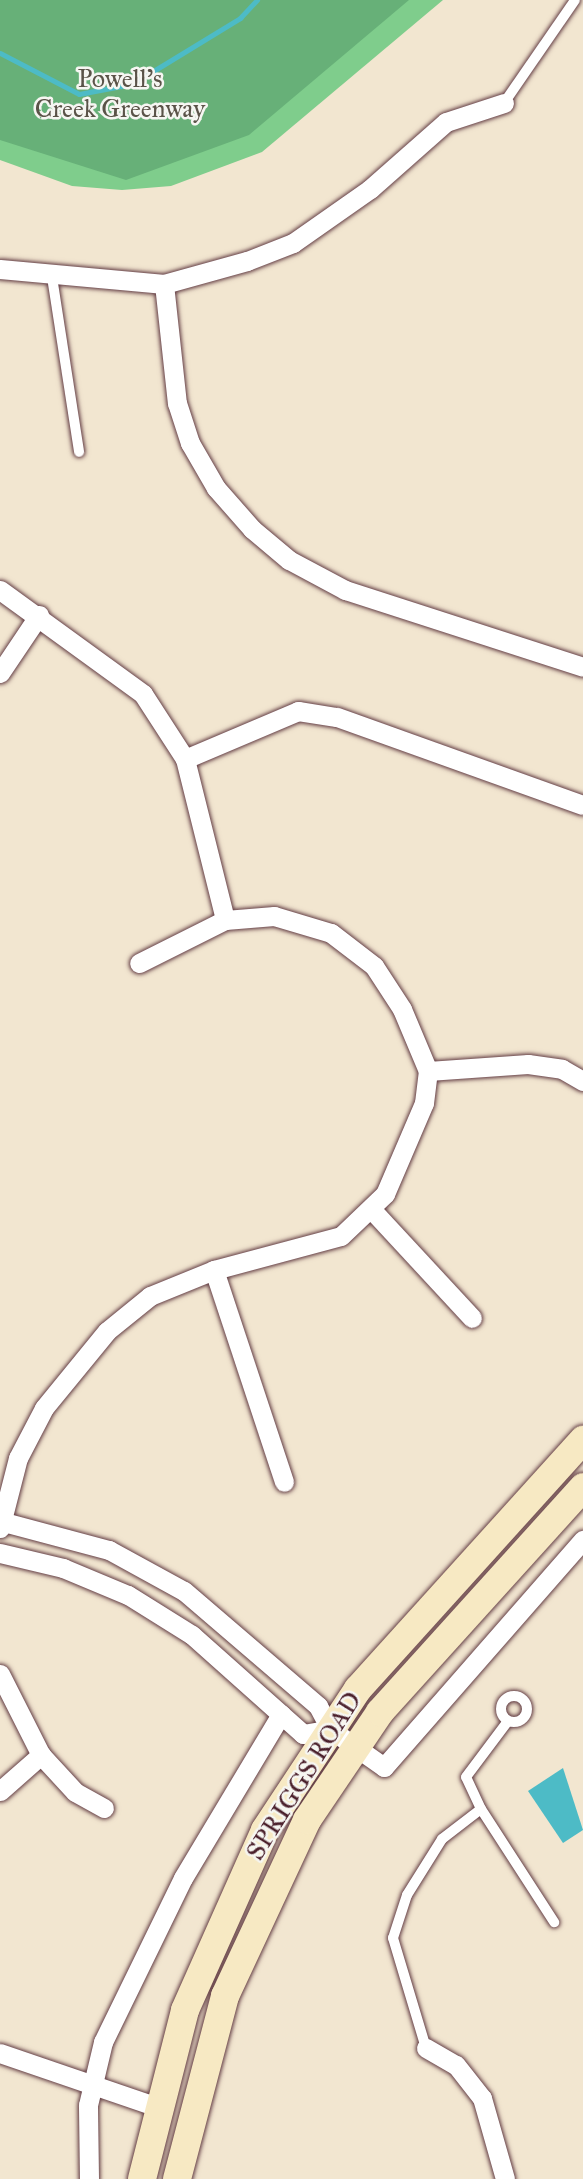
<!DOCTYPE html>
<html>
<head>
<meta charset="utf-8">
<style>
	body { margin:0 }
	#map { position:relative; width:583px; height:2179px; overflow:hidden; background:#f2e6d0; font-family:"IM FELL Great Primer",serif }
	div>[style] { position:absolute }
	.green>* { inset:0; background:#7fcd8c }
	.forest>* { inset:0; background:#67b078 }
	.water>* { inset:0; background:#4dbbc6 }
	.stream>* { height:5px; margin:-2.5px; padding:0 2.5px; transform-origin:2.5px; border-radius:2.5px; background:#4dbbc6 }
	.roads { filter:drop-shadow(0 0 2px #633d44) drop-shadow(0 0 2px #633d44) }
	.lane>* { height:10px; margin:-5px; padding:0 5px; transform-origin:5px; border-radius:5px; background:#fff }
	.lane>.ring { margin:-5px; padding:0; box-sizing:content-box; background:none; border:10px solid #fff; border-radius:50% }
	.street>* { height:19px; margin:-9.5px; padding:0 9.5px; transform-origin:9.5px; border-radius:9.5px; background:#fff }
	.secondary>* { height:28px; margin:-14px; padding:0 14px; transform-origin:14px; border-radius:14px; background:#f7e9c3 }
	span { translate:-50% -50%; white-space:nowrap; text-align:center; line-height:1.15; -webkit-text-stroke:5px #f6f6f2; paint-order:stroke }
	.park-label { font-size:26px; color:#5a5348 }
	.street-label { font-size:26px; color:#4a1f2b }
</style>
</head>
<body>
<div id="map">
	<div class="green">
		<i style="clip-path:polygon(0 0,443px 0,262px 152px,171px 186px,122px 190px,72px 186px,0 160px)"></i>
	</div>
	<div class="forest">
		<i style="clip-path:polygon(0 0,409px 0,249px 135px,126px 180px,0 140px)"></i>
	</div>
	<div class="water">
		<i style="clip-path:polygon(563px 1768px,583px 1830px,563px 1843px,528px 1791px)"></i>
	</div>
	<div class="stream">
		<i style="left:0;top:53px;width:89px;rotate:27.4deg"></i>
		<i style="left:79px;top:94px;width:54px;rotate:-10.7deg"></i>
		<i style="left:132px;top:84px;width:127px;rotate:-31.4deg"></i>
		<i style="left:240px;top:18px;width:25px;rotate:-47deg"></i>
	</div>
	<div class="roads">
		<div class="lane">
			<i style="left:504px;top:103px;width:125px;rotate:-55.4deg"></i>
			<i style="left:52px;top:277px;width:177px;rotate:81.2deg"></i>
			<i class="ring" style="left:501px;top:1696px;width:16px;height:16px"></i>
			<i style="left:481px;top:1809px;width:35px;rotate:-115deg"></i>
			<i style="left:466px;top:1777px;width:70px;rotate:-53.1deg"></i>
			<i style="left:426px;top:2048px;width:115px;rotate:-106.7deg"></i>
			<i style="left:393px;top:1938px;width:45px;rotate:-72deg"></i>
			<i style="left:407px;top:1895px;width:66px;rotate:-58deg"></i>
			<i style="left:442px;top:1839px;width:49px;rotate:-37.6deg"></i>
			<i style="left:481px;top:1809px;width:135px;rotate:57.1deg"></i>
		</div>
		<div class="street">
			<i style="left:0;top:269px;width:165px;rotate:5.2deg"></i>
			<i style="left:164px;top:284px;width:86px;rotate:-15.5deg"></i>
			<i style="left:247px;top:261px;width:49px;rotate:-21.4deg"></i>
			<i style="left:293px;top:243px;width:94px;rotate:-35deg"></i>
			<i style="left:370px;top:189px;width:101px;rotate:-41.4deg"></i>
			<i style="left:446px;top:122px;width:61px;rotate:-18.1deg"></i>
			<i style="left:164px;top:284px;width:120px;rotate:83.8deg"></i>
			<i style="left:177px;top:403px;width:42px;rotate:72deg"></i>
			<i style="left:190px;top:443px;width:52px;rotate:60deg"></i>
			<i style="left:216px;top:488px;width:55px;rotate:48.7deg"></i>
			<i style="left:252px;top:529px;width:48px;rotate:40deg"></i>
			<i style="left:289px;top:560px;width:64px;rotate:28.2deg"></i>
			<i style="left:345px;top:590px;width:250px;rotate:17.9deg"></i>
			<i style="left:0;top:590px;width:177px;rotate:36deg"></i>
			<i style="left:143px;top:694px;width:77px;rotate:57.1deg"></i>
			<i style="left:185px;top:759px;width:166px;rotate:76deg"></i>
			<i style="left:0;top:673px;width:70px;rotate:-56.1deg"></i>
			<i style="left:185px;top:759px;width:123px;rotate:-23deg"></i>
			<i style="left:298px;top:711px;width:39px;rotate:9deg"></i>
			<i style="left:337px;top:717px;width:261px;rotate:19.7deg"></i>
			<i style="left:428px;top:1071px;width:100px;rotate:-4deg"></i>
			<i style="left:528px;top:1064px;width:34px;rotate:8deg"></i>
			<i style="left:562px;top:1069px;width:24px;rotate:30deg"></i>
			<i style="left:372px;top:1210px;width:147px;rotate:47.2deg"></i>
			<i style="left:214px;top:1270px;width:223px;rotate:71.7deg"></i>
			<i style="left:0;top:1521px;width:113px;rotate:14.9deg"></i>
			<i style="left:109px;top:1550px;width:85px;rotate:28.7deg"></i>
			<i style="left:184px;top:1591px;width:177px;rotate:40.6deg"></i>
			<i style="left:318px;top:1706px;width:26px;rotate:62deg"></i>
			<i style="left:330px;top:1729px;width:66px;rotate:35.1deg"></i>
			<i style="left:384px;top:1767px;width:302px;rotate:-48.8deg"></i>
			<i style="left:0;top:1528px;width:72px;rotate:-75.6deg"></i>
			<i style="left:18px;top:1458px;width:56px;rotate:-62.5deg"></i>
			<i style="left:44px;top:1408px;width:99px;rotate:-50.7deg"></i>
			<i style="left:107px;top:1331px;width:55px;rotate:-39.1deg"></i>
			<i style="left:150px;top:1296px;width:69px;rotate:-22.1deg"></i>
			<i style="left:214px;top:1270px;width:131px;rotate:-15deg"></i>
			<i style="left:341px;top:1236px;width:61px;rotate:-43.7deg"></i>
			<i style="left:385px;top:1194px;width:99px;rotate:-66.8deg"></i>
			<i style="left:424px;top:1103px;width:32px;rotate:-83deg"></i>
			<i style="left:428px;top:1071px;width:67px;rotate:-112.8deg"></i>
			<i style="left:402px;top:1009px;width:51px;rotate:-123.1deg"></i>
			<i style="left:374px;top:966px;width:54px;rotate:-142.5deg"></i>
			<i style="left:331px;top:933px;width:59px;rotate:-163.4deg"></i>
			<i style="left:274px;top:916px;width:49px;rotate:175.3deg"></i>
			<i style="left:225px;top:920px;width:96px;rotate:153.4deg"></i>
			<i style="left:0;top:1553px;width:65px;rotate:13.4deg"></i>
			<i style="left:63px;top:1568px;width:70px;rotate:22.6deg"></i>
			<i style="left:128px;top:1595px;width:75px;rotate:32deg"></i>
			<i style="left:192px;top:1635px;width:149px;rotate:41.7deg"></i>
			<i style="left:303px;top:1734px;width:27px;rotate:-10deg"></i>
			<i style="left:0;top:1674px;width:91px;rotate:63.2deg"></i>
			<i style="left:41px;top:1755px;width:50px;rotate:47.4deg"></i>
			<i style="left:75px;top:1792px;width:33px;rotate:29deg"></i>
			<i style="left:0;top:1791px;width:55px;rotate:-41.3deg"></i>
			<i style="left:426px;top:2048px;width:34px;rotate:30deg"></i>
			<i style="left:456px;top:2065px;width:42px;rotate:51.8deg"></i>
			<i style="left:482px;top:2098px;width:84px;rotate:74.1deg"></i>
			<i style="left:0;top:2053px;width:167px;rotate:18.9deg"></i>
			<i style="left:89px;top:2179px;width:74px;rotate:-90.8deg"></i>
			<i style="left:88px;top:2105px;width:65px;rotate:-76.6deg"></i>
			<i style="left:103px;top:2042px;width:182px;rotate:-64deg"></i>
			<i style="left:183px;top:1878px;width:191px;rotate:-59.1deg"></i>
		</div>
		<div class="secondary">
			<i style="left:142px;top:2179px;width:174px;rotate:-75.7deg"></i>
			<i style="left:185px;top:2010px;width:197px;rotate:-66deg"></i>
			<i style="left:265px;top:1830px;width:169px;rotate:-56.6deg"></i>
			<i style="left:358px;top:1689px;width:336px;rotate:-47.9deg"></i>
			<i style="left:177px;top:2179px;width:189px;rotate:-75.3deg"></i>
			<i style="left:225px;top:1996px;width:194px;rotate:-65deg"></i>
			<i style="left:307px;top:1820px;width:130px;rotate:-55.9deg"></i>
			<i style="left:380px;top:1712px;width:303px;rotate:-47.9deg"></i>
		</div>
	</div>
	<div class="park-label">
		<span style="left:120px;top:94px">Powell's<br>Creek Greenway</span>
	</div>
	<div class="street-label">
		<span style="left:304px;top:1776px;rotate:-58deg">SPRIGGS ROAD</span>
	</div>
</div>
</body>
</html>
